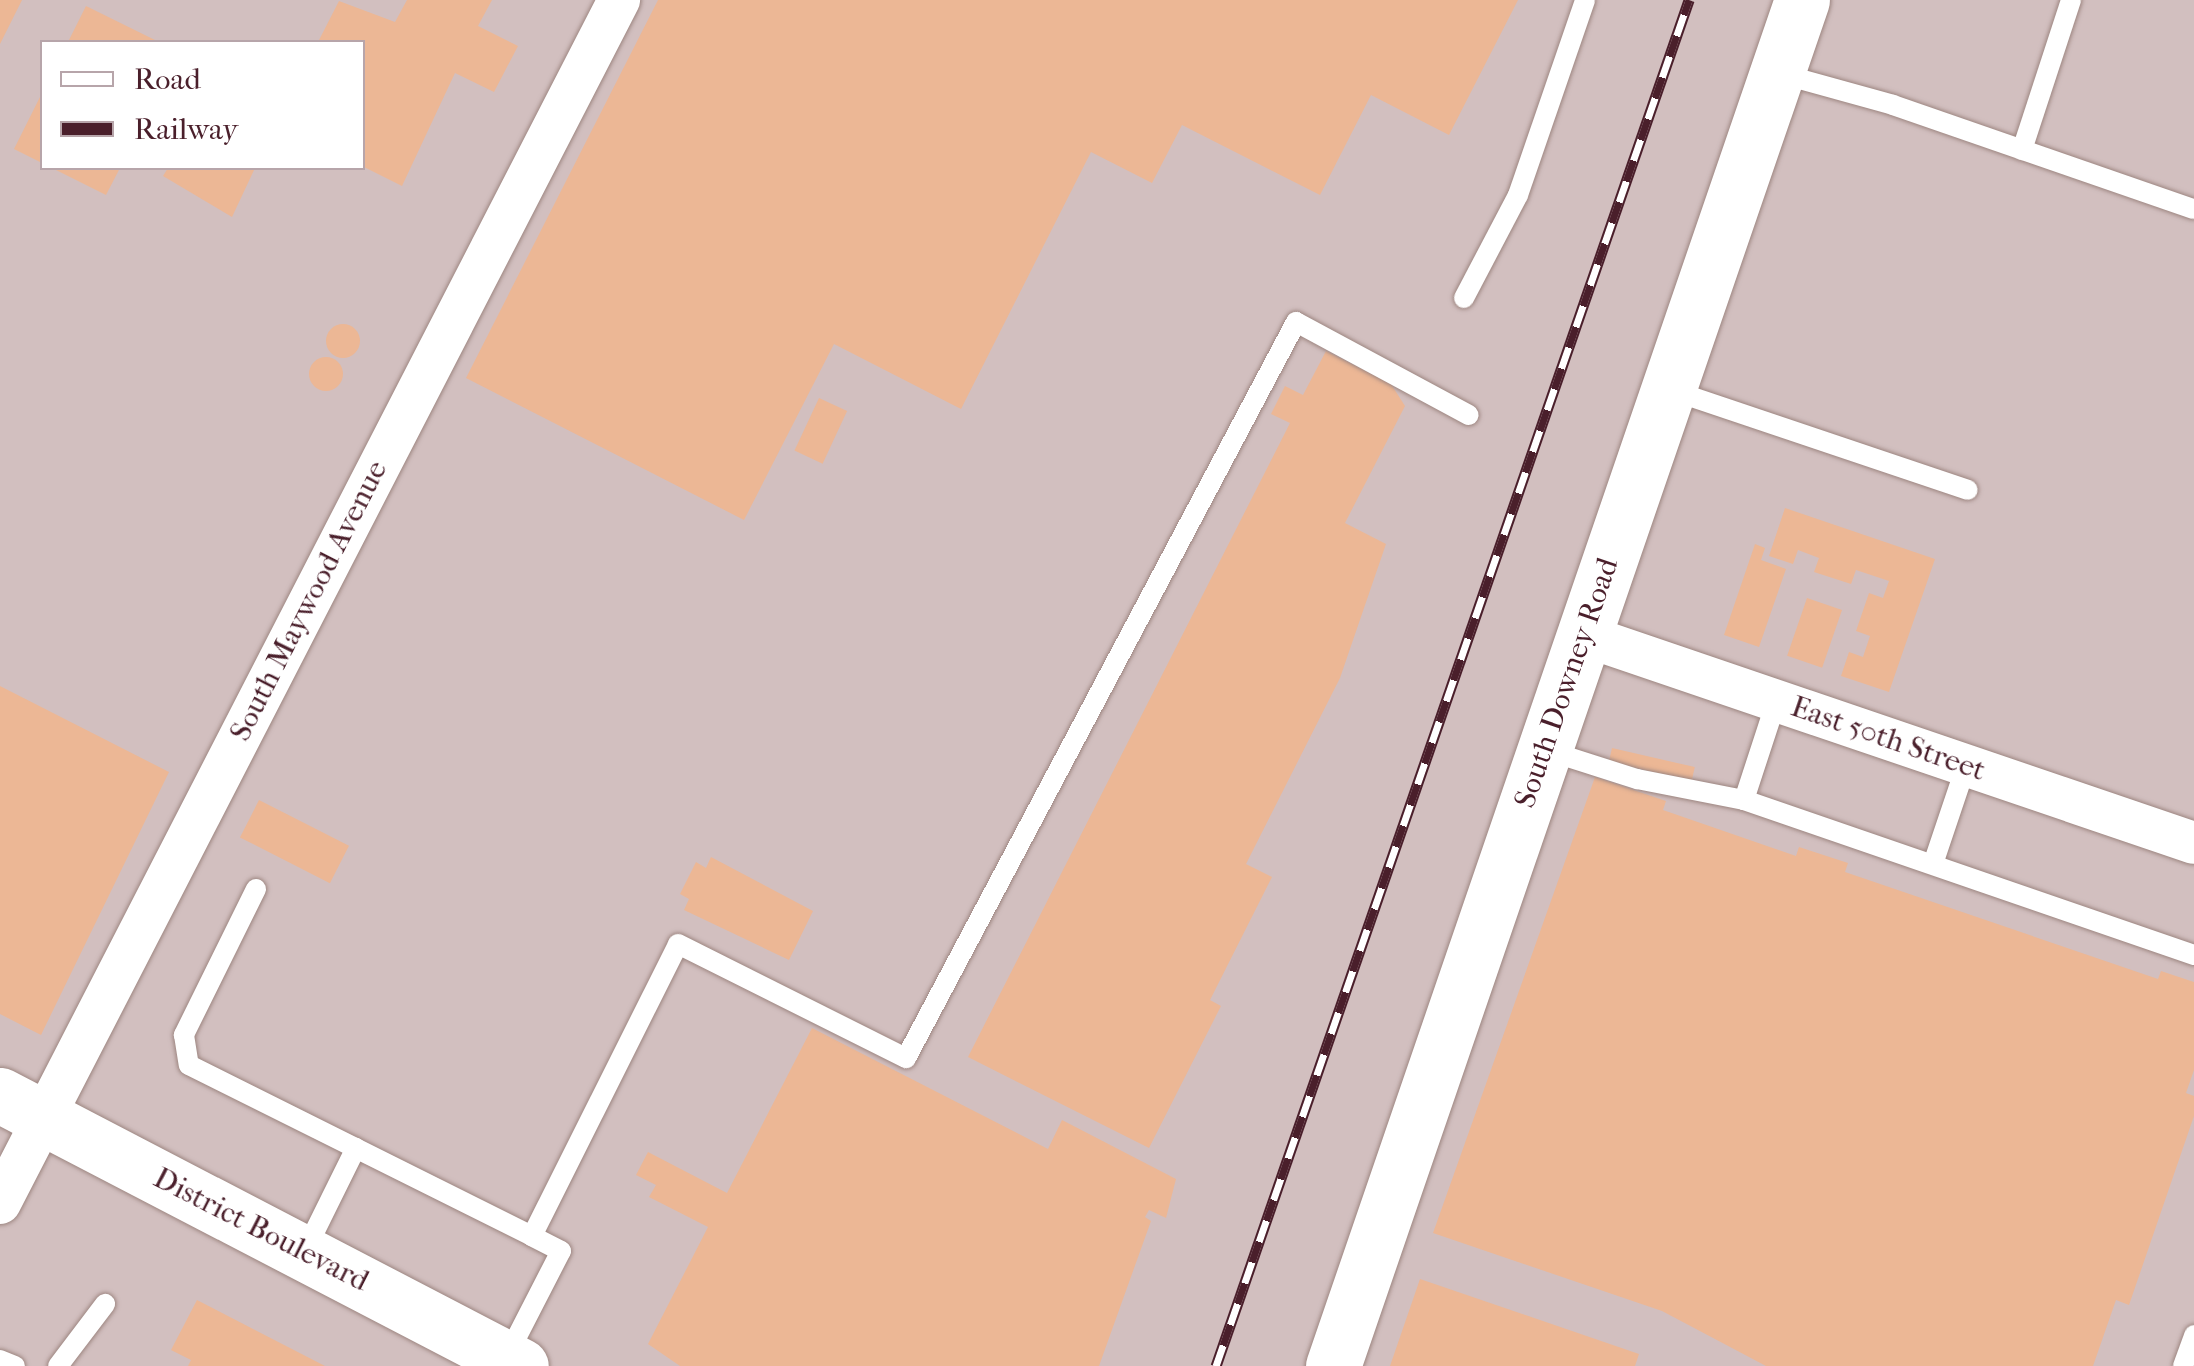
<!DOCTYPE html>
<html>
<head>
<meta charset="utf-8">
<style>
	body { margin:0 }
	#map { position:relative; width:2194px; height:1366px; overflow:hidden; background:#f0ecd7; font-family:"IM FELL French Canon",serif }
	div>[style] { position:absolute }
	.industrial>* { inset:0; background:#d2bfbf }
	.building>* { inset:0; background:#ecb795; transform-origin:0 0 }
	.round { border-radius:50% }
	.roads { filter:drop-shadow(0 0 2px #9d8681) drop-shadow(0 0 2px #9d8681) }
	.service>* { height:20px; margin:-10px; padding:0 10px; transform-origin:10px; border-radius:10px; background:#fff }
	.minor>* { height:42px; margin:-21px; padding:0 21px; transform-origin:21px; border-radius:21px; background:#fff }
	.secondary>* { height:55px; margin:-27.5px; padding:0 27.5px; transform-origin:27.5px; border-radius:27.5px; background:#fff }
	.rail>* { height:11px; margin-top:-5.5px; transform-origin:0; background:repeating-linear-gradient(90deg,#fff 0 22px,#4a1f2b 0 44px); box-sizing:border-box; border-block:2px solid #4a1f2b }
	span { translate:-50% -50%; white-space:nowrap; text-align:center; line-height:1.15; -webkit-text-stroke:9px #fff; paint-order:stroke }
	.street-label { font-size:30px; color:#4a1f2b }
	.legend { position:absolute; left:40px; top:40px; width:325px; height:130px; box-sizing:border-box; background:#fff; border:2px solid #b7a5aa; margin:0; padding:12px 18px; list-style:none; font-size:30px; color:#4a1f2b }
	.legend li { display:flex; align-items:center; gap:20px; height:50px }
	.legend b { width:50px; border:2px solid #b7a5aa }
</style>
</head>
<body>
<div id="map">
	<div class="industrial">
		<i style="clip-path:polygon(evenodd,0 0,2194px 0,2194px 1366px,0 1366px,0 0,42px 42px,362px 42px,362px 168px,42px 168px,42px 42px)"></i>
	</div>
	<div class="building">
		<i style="clip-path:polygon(0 0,22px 0,0 44px)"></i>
		<i style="clip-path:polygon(407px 0,492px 0,478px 26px,518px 46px,494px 92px,455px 73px,402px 186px,362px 166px,362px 42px,318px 42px,339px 1px,395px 22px)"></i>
		<i style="clip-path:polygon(658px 0,1518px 0,1449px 135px,1371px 95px,1320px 195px,1182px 125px,1152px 183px,1091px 152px,961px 409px,834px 344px,744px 520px,466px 378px)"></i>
		<i style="clip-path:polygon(86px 6px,159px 42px,68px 42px)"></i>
		<i style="clip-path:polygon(42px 93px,42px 163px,14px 149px)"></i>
		<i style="clip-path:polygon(52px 168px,120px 168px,106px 195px)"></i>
		<i style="clip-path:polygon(168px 168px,255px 168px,232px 217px,163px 176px)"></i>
		<i class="round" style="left:326px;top:324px;width:34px;height:34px"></i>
		<i style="clip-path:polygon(1326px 351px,1391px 384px,1405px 406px,1345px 523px,1386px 544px,1340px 678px,1246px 864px,1272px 877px,1210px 1000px,1221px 1006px,1149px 1148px,968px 1057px,1290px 423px,1271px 414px,1285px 386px,1303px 395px)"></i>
		<i class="round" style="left:309px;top:357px;width:34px;height:34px"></i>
		<i style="left:819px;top:398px;width:31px;height:58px;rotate:25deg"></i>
		<i style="clip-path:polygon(1785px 508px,1935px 559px,1889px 692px,1841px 676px,1849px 652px,1863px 657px,1870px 636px,1856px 631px,1869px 593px,1883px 598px,1889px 581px,1856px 570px,1851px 584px,1814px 572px,1819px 558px,1798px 550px,1793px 564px,1769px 556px)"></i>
		<i style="clip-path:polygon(1755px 544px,1765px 548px,1761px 560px,1786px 569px,1759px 647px,1724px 635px)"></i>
		<i style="left:1807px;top:598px;width:37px;height:61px;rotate:19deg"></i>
		<i style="clip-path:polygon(0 686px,169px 772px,41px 1035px,0 1014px)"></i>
		<i style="left:1612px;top:748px;width:85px;height:14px;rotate:13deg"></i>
		<i style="clip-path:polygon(1595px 777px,1666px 801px,1663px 810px,1796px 856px,1799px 847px,1848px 863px,1845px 872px,2158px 979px,2161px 971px,2194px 982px,2194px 1070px,2186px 1093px,2194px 1096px,2194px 1116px,2129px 1305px,2116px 1300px,2093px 1366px,1766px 1366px,1662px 1311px,1433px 1233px)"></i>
		<i style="left:259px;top:800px;width:101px;height:42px;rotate:27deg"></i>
		<i style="clip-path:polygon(711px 857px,813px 911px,789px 960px,684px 910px,689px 899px,680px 894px,696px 862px,706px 868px)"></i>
		<i style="clip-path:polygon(812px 1028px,1048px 1149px,1062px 1120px,1176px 1179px,1166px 1218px,1149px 1210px,1145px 1217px,1151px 1221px,1099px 1366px,680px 1366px,648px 1344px,708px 1227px,649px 1197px,656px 1185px,636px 1175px,648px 1152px,727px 1193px)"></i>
		<i style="clip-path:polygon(1420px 1279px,1639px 1354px,1635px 1366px,1390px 1366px)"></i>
		<i style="clip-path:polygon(197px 1300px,325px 1366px,188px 1366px,191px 1360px,171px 1350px)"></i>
	</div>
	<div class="roads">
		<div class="service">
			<i style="left:1778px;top:73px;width:119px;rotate:15.5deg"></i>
			<i style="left:1893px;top:105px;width:318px;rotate:19.1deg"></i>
			<i style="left:2022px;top:150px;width:158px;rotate:-71.9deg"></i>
			<i style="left:1464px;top:298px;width:116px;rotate:-62.3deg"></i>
			<i style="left:1518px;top:195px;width:206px;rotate:-71deg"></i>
			<i style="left:1671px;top:390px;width:313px;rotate:18.6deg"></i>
			<i style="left:1546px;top:750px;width:96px;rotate:17.7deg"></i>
			<i style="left:1637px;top:779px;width:109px;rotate:11.1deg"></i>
			<i style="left:1744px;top:800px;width:476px;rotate:19deg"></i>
			<i style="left:1744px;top:800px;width:103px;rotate:-71.9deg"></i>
			<i style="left:1933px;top:864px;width:103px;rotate:-71.4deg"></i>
			<i style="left:256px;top:889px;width:163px;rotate:116.3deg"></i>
			<i style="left:184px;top:1035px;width:30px;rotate:81deg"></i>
			<i style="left:189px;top:1065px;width:383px;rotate:26.5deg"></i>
			<i style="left:305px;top:1251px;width:115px;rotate:-63.7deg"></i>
			<i style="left:507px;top:1356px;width:118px;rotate:-62.8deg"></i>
			<i style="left:561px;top:1251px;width:33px;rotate:-153deg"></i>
			<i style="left:532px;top:1236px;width:326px;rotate:-63.4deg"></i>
			<i style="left:678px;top:944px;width:255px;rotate:26.6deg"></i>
			<i style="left:906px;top:1058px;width:833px;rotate:-62.08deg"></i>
			<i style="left:1296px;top:322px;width:196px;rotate:28.3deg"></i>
			<i style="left:0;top:1360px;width:16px;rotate:22deg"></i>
			<i style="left:58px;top:1366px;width:78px;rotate:-52.8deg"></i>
			<i style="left:2183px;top:1366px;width:33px;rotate:-70deg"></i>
		</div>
		<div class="minor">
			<i style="left:1583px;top:635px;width:645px;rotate:18.8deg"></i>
			<i style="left:0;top:1203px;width:1353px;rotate:-62.77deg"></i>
		</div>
		<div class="secondary">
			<i style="left:0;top:1095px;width:587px;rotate:27.48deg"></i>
			<i style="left:1333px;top:1366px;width:1444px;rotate:-71.05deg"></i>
		</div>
	</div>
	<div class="rail">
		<i style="left:1216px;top:1366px;width:1446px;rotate:-70.9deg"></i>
	</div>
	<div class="street-label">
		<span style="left:309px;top:601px;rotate:-63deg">South Maywood Avenue</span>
		<span style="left:1567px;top:683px;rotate:-71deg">South Downey Road</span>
		<span style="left:1888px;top:739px;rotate:19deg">East 50th Street</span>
		<span style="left:261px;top:1230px;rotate:27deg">District Boulevard</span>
	</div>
	<ul class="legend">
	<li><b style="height:12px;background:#fff"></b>Road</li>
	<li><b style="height:12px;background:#4a1f2b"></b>Railway</li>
	</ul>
</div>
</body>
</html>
